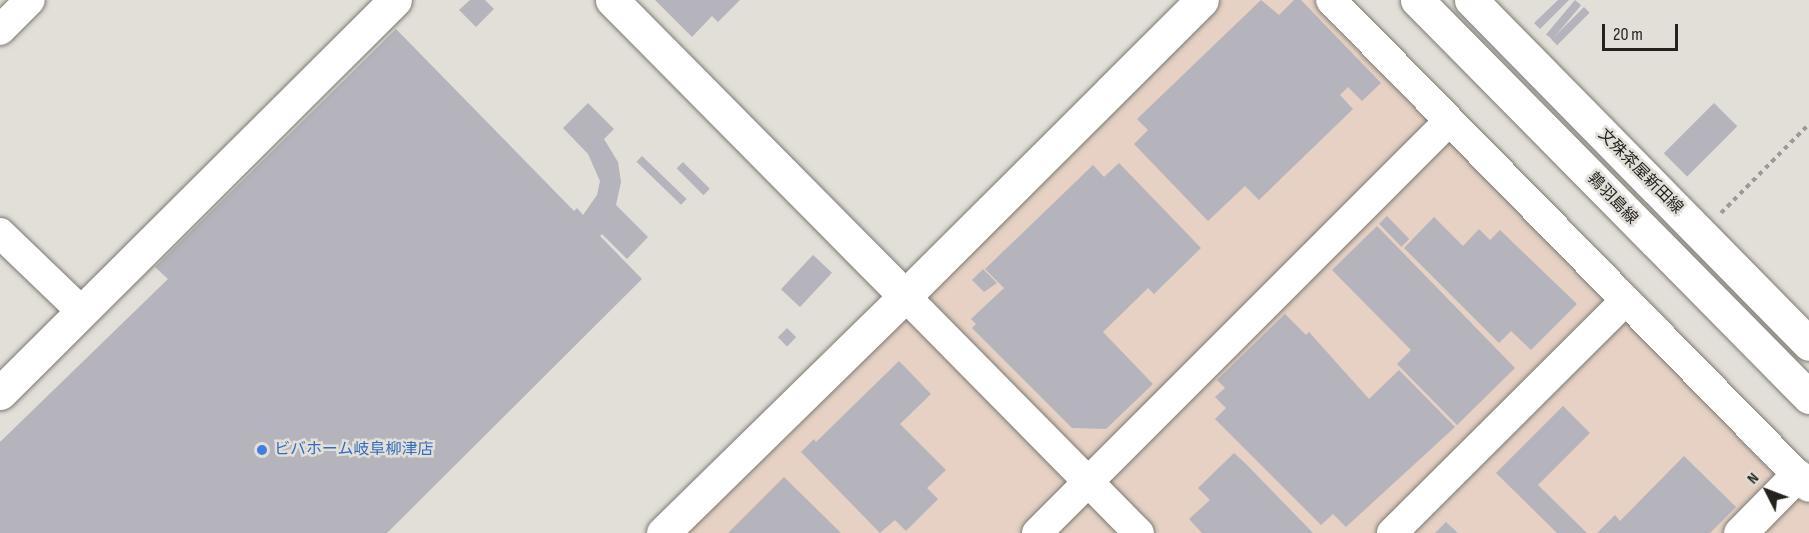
<!DOCTYPE html>
<html>
<head>
<meta charset="utf-8">
<style>
	body { margin:0 }
	#map { position:relative; width:1809px; height:533px; overflow:hidden; background:#e2dfd8; font-family:"Sofia Sans Condensed","Noto Sans JP",sans-serif }
	div>[style] { position:absolute }
	.industrial>* { inset:0; background:#e6d1c4 }
	.building>* { inset:0; background:#b5b3bb; transform-origin:0 0 }
	.path>* { height:4px; margin-top:-2px; transform-origin:0; background:repeating-linear-gradient(90deg,#9d9a95 0 4.5px,transparent 0 9px) }
	.roads { filter:drop-shadow(0 0 2px #7b7972) drop-shadow(0 0 2px #7b7972) }
	.minor>* { height:30px; margin:-15px; padding:0 15px; transform-origin:15px; border-radius:15px; background:#fff }
	.tertiary>* { height:33px; margin:-16.5px; padding:0 16.5px; transform-origin:16.5px; border-radius:16.5px; background:#fff }
	.secondary>* { height:33px; margin:-16.5px; padding:0 16.5px; transform-origin:16.5px; border-radius:16.5px; background:#fff }
	.dots>* { width:16px; height:16px; translate:-50% -50%; box-sizing:border-box; border:3px solid #e2dfd8; border-radius:50% }
	span { translate:-50% -50%; white-space:nowrap; text-align:center; line-height:1.15; -webkit-text-stroke:5px #e2dfd8; paint-order:stroke }
	.street-label { font-size:16px; color:#23221f }
	.shop-label { font-size:16px; color:#366cbe }
	.left { translate:0 -50%; text-align:left }
	.north { position:absolute; left:1737px; top:461px; width:60px; height:60px; -webkit-text-stroke:4px #e2dfd8; paint-order:stroke; rotate:312deg; font-size:16px; font-weight:700; line-height:24px; text-align:center; color:#23221f }
	.north::after { content:''; display:block; margin:auto; width:21px; height:27px; background:#23221f; clip-path:polygon(50% 0,100% 100%,50% 72%,0 100%) }
	.scale { position:absolute; left:1602px; top:24px; width:76px; height:27px; box-sizing:border-box; border:3px solid #23221f; border-top:0; padding-left:8px; font-size:18px; line-height:21px; white-space:nowrap; color:#23221f; -webkit-text-stroke:4px #e2dfd8; paint-order:stroke }
</style>
</head>
<body>
<div id="map">
	<div class="industrial">
		<i style="clip-path:polygon(1219px 0,1341px 0,1809px 466px,1809px 533px,680px 533px)"></i>
	</div>
	<div class="building">
		<i style="clip-path:polygon(470px 0,485px 0,494px 9px,476px 27px,459px 10px)"></i>
		<i style="clip-path:polygon(655px 0,740px 0,718px 22px,712px 16px,692px 37px)"></i>
		<i style="clip-path:polygon(1261px 0,1279px 15px,1294px 0,1301px 0,1381px 83px,1362px 101px,1348px 87px,1340px 95px,1353px 109px,1259px 200px,1245px 186px,1208px 221px,1134px 144px,1148px 130px,1137px 119px)"></i>
		<i style="clip-path:polygon(1558px 0,1569px 0,1540px 29px,1534px 23px)"></i>
		<i style="left:1575px;top:0;width:8px;height:45px;rotate:40deg"></i>
		<i style="left:1584px;top:7px;width:8px;height:46px;rotate:45deg"></i>
		<i style="clip-path:polygon(396px 29px,574px 211px,577px 208px,583px 215px,597px 195px,600px 181px,588px 154px,563px 128px,588px 103px,614px 129px,604px 139px,618px 162px,621px 182px,616px 205px,648px 237px,627px 259px,602px 234px,600px 236px,642px 279px,387px 533px,0 533px,0 442px,168px 279px,155px 267px)"></i>
		<i style="left:1714px;top:103px;width:33px;height:71px;rotate:45deg"></i>
		<i style="left:642px;top:156px;width:62px;height:8px;rotate:44deg"></i>
		<i style="left:683px;top:162px;width:38px;height:9px;rotate:45deg"></i>
		<i style="clip-path:polygon(1119px 163px,1201px 248px,1154px 294px,1148px 288px,1103px 332px,1153px 384px,1106px 429px,1072px 428px,972px 328px,976px 324px,971px 319px,1004px 288px,985px 269px,1093px 165px,1104px 177px)"></i>
		<i style="left:1387px;top:216px;width:32px;height:11px;rotate:46deg"></i>
		<i style="clip-path:polygon(1434px 217px,1463px 246px,1479px 229px,1490px 240px,1500px 230px,1577px 304px,1531px 350px,1511px 331px,1499px 343px,1404px 248px)"></i>
		<i style="clip-path:polygon(1377px 226px,1515px 368px,1457px 425px,1397px 364px,1411px 350px,1332px 270px)"></i>
		<i style="left:813px;top:255px;width:26px;height:47px;rotate:43deg"></i>
		<i style="clip-path:polygon(983px 269px,997px 283px,984px 292px,972px 280px)"></i>
		<i style="clip-path:polygon(1285px 314px,1306px 335px,1309px 332px,1369px 399px,1399px 370px,1455px 427px,1346px 527px,1333px 514px,1321px 525px,1215px 419px,1226px 408px,1215px 397px,1225px 388px,1217px 380px)"></i>
		<i style="left:787px;top:328px;width:13px;height:13px;rotate:45deg"></i>
		<i style="clip-path:polygon(899px 361px,931px 394px,900px 424px,946px 470px,927px 488px,938px 499px,906px 531px,895px 520px,880px 533px,801px 452px,814px 439px,816px 442px)"></i>
		<i style="clip-path:polygon(1563px 406px,1590px 433px,1538px 485px,1587px 533px,1557px 533px,1496px 473px)"></i>
		<i style="clip-path:polygon(1234px 453px,1246px 464px,1313px 533px,1202px 533px,1189px 519px,1210px 500px,1198px 488px)"></i>
		<i style="clip-path:polygon(1684px 456px,1736px 507px,1710px 533px,1597px 533px,1615px 515px,1620px 521px)"></i>
		<i style="clip-path:polygon(784px 477px,841px 533px,728px 533px)"></i>
		<i style="clip-path:polygon(1446px 522px,1458px 533px,1435px 533px)"></i>
	</div>
	<div class="path">
		<i style="left:1721px;top:213px;width:125px;rotate:-45.3deg"></i>
	</div>
	<div class="roads">
		<div class="minor">
			<i style="left:1331px;top:0;width:682px;rotate:45.53deg"></i>
			<i style="left:0;top:30px;width:42px;rotate:-45deg"></i>
			<i style="left:0;top:233px;width:114px;rotate:43.9deg"></i>
			<i style="left:905px;top:296px;width:333px;rotate:45.4deg"></i>
			<i style="left:1037px;top:533px;width:583px;rotate:-45deg"></i>
			<i style="left:1392px;top:533px;width:329px;rotate:-44.9deg"></i>
		</div>
		<div class="tertiary">
			<i style="left:612px;top:0;width:416px;rotate:45.3deg"></i>
			<i style="left:905px;top:296px;width:419px;rotate:-44.9deg"></i>
			<i style="left:0;top:393px;width:557px;rotate:-44.85deg"></i>
			<i style="left:663px;top:533px;width:339px;rotate:-44.4deg"></i>
			<i style="left:1740px;top:533px;width:81px;rotate:-45.5deg"></i>
		</div>
		<div class="secondary">
			<i style="left:1417px;top:0;width:558px;rotate:45.36deg"></i>
			<i style="left:1471px;top:0;width:482px;rotate:45.5deg"></i>
		</div>
	</div>
	<div class="dots">
		<i style="left:262px;top:450px;background:#3f7fe0"></i>
	</div>
	<div class="street-label">
		<span style="left:1640px;top:172px;rotate:45deg">文殊茶屋新田線</span>
		<span style="left:1612px;top:199px;rotate:46deg">鶉羽島線</span>
	</div>
	<div class="shop-label">
		<span class="left" style="left:274px;top:450px">ビバホーム岐阜柳津店</span>
	</div>
	<div class="north">N</div>
	<div class="scale">20 m</div>
</div>
</body>
</html>
